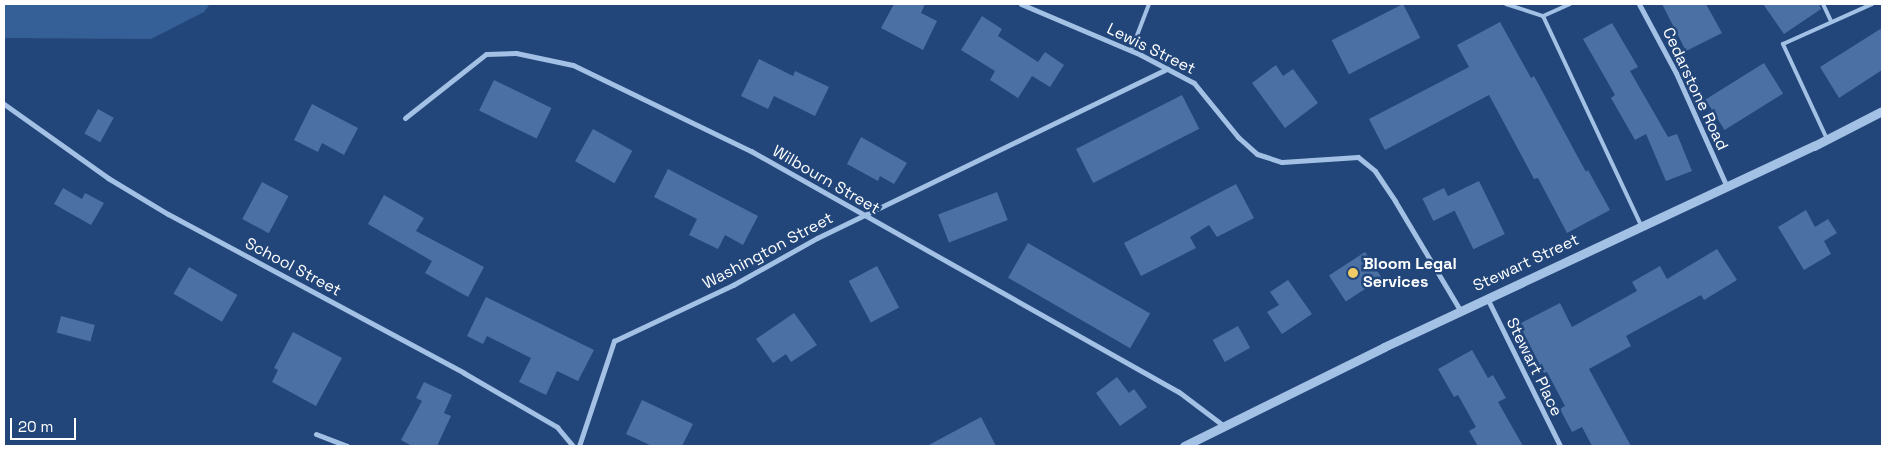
<!DOCTYPE html>
<html>
<head>
<meta charset="utf-8">
<style>
	body { margin:0 }
	#map { position:relative; width:1886px; height:450px; overflow:hidden; background:#22467a; font-family:"Space Grotesk",sans-serif }
	div>[style] { position:absolute }
	.green>* { inset:0; background:#356097 }
	.building>* { inset:0; background:#4b70a3; transform-origin:0 0 }
	.service>* { height:4px; margin:-2px; padding:0 2px; transform-origin:2px; border-radius:2px; background:#a3c0e5 }
	.minor>* { height:5px; margin:-2.5px; padding:0 2.5px; transform-origin:2.5px; border-radius:2.5px; background:#a3c0e5 }
	.tertiary>* { height:9px; margin:-4.5px; padding:0 4.5px; transform-origin:4.5px; border-radius:4.5px; background:#a3c0e5 }
	.dots>* { width:14px; height:14px; translate:-50% -50%; box-sizing:border-box; border:2px solid #22467a; border-radius:50% }
	span { translate:-50% -50%; white-space:nowrap; text-align:center; line-height:1.15; -webkit-text-stroke:5px #22467a; paint-order:stroke }
	.street-label { font-size:16px; color:#fff }
	.poi-label { font-size:16px; color:#fff; font-weight:700 }
	.left { translate:0 -50%; text-align:left }
	.frame { position:absolute; inset:0; border:5px solid #fff; pointer-events:none }
	.scale { position:absolute; left:10px; top:418px; width:66px; height:22px; box-sizing:border-box; border:2px solid #fff; border-top:0; padding-left:6px; font-size:15px; line-height:18px; white-space:nowrap; color:#fff; -webkit-text-stroke:4px #22467a; paint-order:stroke }
</style>
</head>
<body>
<div id="map">
	<div class="green">
		<i style="clip-path:polygon(4px 4px,210px 4px,204px 12px,151px 39px,4px 38px)"></i>
	</div>
	<div class="building">
		<i style="clip-path:polygon(894px 4px,925px 4px,921px 13px,937px 21px,923px 50px,881px 28px)"></i>
		<i style="left:1403px;top:4px;width:38px;height:80px;rotate:63deg"></i>
		<i style="clip-path:polygon(1662px 4px,1706px 4px,1722px 33px,1686px 51px)"></i>
		<i style="clip-path:polygon(1763px 4px,1819px 4px,1821px 9px,1784px 34px)"></i>
		<i style="clip-path:polygon(982px 16px,1002px 29px,998px 36px,1038px 62px,1045px 52px,1064px 65px,1050px 87px,1032px 76px,1018px 98px,990px 80px,995px 71px,961px 50px)"></i>
		<i style="clip-path:polygon(1500px 22px,1531px 78px,1534px 76px,1586px 172px,1588px 170px,1610px 210px,1567px 233px,1538px 178px,1534px 179px,1489px 95px,1385px 150px,1369px 119px,1469px 67px,1457px 45px)"></i>
		<i style="clip-path:polygon(1612px 23px,1638px 67px,1630px 71px,1668px 137px,1677px 134px,1692px 171px,1666px 181px,1646px 134px,1635px 140px,1611px 98px,1615px 95px,1583px 39px)"></i>
		<i style="clip-path:polygon(1882px 28px,1882px 70px,1839px 98px,1820px 67px)"></i>
		<i style="clip-path:polygon(759px 59px,793px 76px,795px 71px,829px 87px,815px 116px,774px 96px,768px 109px,741px 96px)"></i>
		<i style="left:1764px;top:63px;width:36px;height:69px;rotate:58deg"></i>
		<i style="clip-path:polygon(1276px 65px,1283px 76px,1293px 69px,1318px 103px,1285px 128px,1252px 83px)"></i>
		<i style="left:494px;top:80px;width:64px;height:34px;rotate:26deg"></i>
		<i style="left:1182px;top:95px;width:38px;height:119px;rotate:63deg"></i>
		<i style="clip-path:polygon(312px 104px,358px 128px,344px 155px,322px 143px,318px 152px,294px 140px)"></i>
		<i style="left:98px;top:109px;width:18px;height:28px;rotate:29deg"></i>
		<i style="left:593px;top:129px;width:45px;height:37px;rotate:29deg"></i>
		<i style="clip-path:polygon(861px 137px,907px 163px,894px 184px,880px 176px,878px 181px,847px 164px)"></i>
		<i style="clip-path:polygon(668px 169px,758px 216px,743px 245px,725px 235px,718px 249px,689px 235px,697px 219px,654px 197px)"></i>
		<i style="left:1479px;top:181px;width:59px;height:35px;rotate:64deg"></i>
		<i style="left:262px;top:182px;width:30px;height:42px;rotate:28deg"></i>
		<i style="clip-path:polygon(1236px 184px,1254px 218px,1217px 237px,1209px 225px,1190px 237px,1196px 248px,1141px 276px,1124px 243px)"></i>
		<i style="clip-path:polygon(63px 188px,82px 199px,85px 193px,104px 203px,91px 225px,54px 204px)"></i>
		<i style="left:1444px;top:188px;width:25px;height:24px;rotate:64deg"></i>
		<i style="left:997px;top:192px;width:30px;height:63px;rotate:69deg"></i>
		<i style="clip-path:polygon(384px 195px,424px 218px,416px 231px,484px 267px,468px 297px,425px 273px,432px 261px,368px 224px)"></i>
		<i style="clip-path:polygon(1806px 210px,1815px 227px,1828px 219px,1837px 233px,1824px 241px,1831px 254px,1804px 270px,1778px 227px)"></i>
		<i style="left:1028px;top:243px;width:141px;height:40px;rotate:30deg"></i>
		<i style="clip-path:polygon(1717px 249px,1737px 280px,1704px 300px,1701px 295px,1626px 336px,1631px 346px,1589px 369px,1631px 446px,1592px 446px,1582px 427px,1572px 432px,1560px 409px,1565px 406px,1547px 372px,1544px 373px,1519px 324px,1560px 303px,1572px 327px,1637px 291px,1632px 282px,1660px 266px,1667px 279px)"></i>
		<i style="left:1365px;top:252px;width:31px;height:43px;rotate:57deg"></i>
		<i style="left:877px;top:266px;width:47px;height:32px;rotate:62deg"></i>
		<i style="left:189px;top:267px;width:56px;height:31px;rotate:30deg"></i>
		<i style="clip-path:polygon(1288px 280px,1312px 314px,1282px 334px,1267px 312px,1279px 305px,1270px 292px)"></i>
		<i style="clip-path:polygon(486px 297px,594px 350px,578px 381px,557px 371px,546px 395px,519px 382px,531px 358px,487px 336px,483px 344px,467px 336px)"></i>
		<i style="clip-path:polygon(794px 313px,817px 345px,791px 362px,786px 354px,773px 363px,756px 339px)"></i>
		<i style="left:61px;top:316px;width:35px;height:17px;rotate:15deg"></i>
		<i style="left:1238px;top:326px;width:25px;height:29px;rotate:61deg"></i>
		<i style="clip-path:polygon(293px 332px,342px 358px,316px 406px,272px 382px,278px 370px,274px 368px)"></i>
		<i style="clip-path:polygon(1472px 350px,1488px 378px,1493px 375px,1506px 398px,1498px 402px,1523px 446px,1478px 446px,1469px 431px,1476px 427px,1458px 395px,1454px 397px,1438px 369px)"></i>
		<i style="clip-path:polygon(1117px 377px,1129px 393px,1134px 389px,1147px 407px,1120px 426px,1096px 393px)"></i>
		<i style="clip-path:polygon(424px 382px,452px 395px,444px 413px,451px 416px,437px 446px,412px 446px,401px 440px,422px 401px,416px 398px)"></i>
		<i style="clip-path:polygon(642px 400px,693px 424px,682px 446px,652px 446px,626px 434px)"></i>
		<i style="clip-path:polygon(981px 417px,996px 446px,927px 446px)"></i>
	</div>
	<div class="service">
		<i style="left:1506px;top:4px;width:39px;rotate:18deg"></i>
		<i style="left:1570px;top:4px;width:30px;rotate:156deg"></i>
		<i style="left:1543px;top:16px;width:231px;rotate:64.9deg"></i>
		<i style="left:1823px;top:4px;width:19px;rotate:65deg"></i>
		<i style="left:1131px;top:51px;width:50px;rotate:-69deg"></i>
		<i style="left:1827px;top:139px;width:105px;rotate:-114.9deg"></i>
		<i style="left:1783px;top:44px;width:98px;rotate:-24.2deg"></i>
	</div>
	<div class="minor">
		<i style="left:1021px;top:4px;width:130px;rotate:23deg"></i>
		<i style="left:1141px;top:55px;width:60px;rotate:27.8deg"></i>
		<i style="left:1194px;top:83px;width:70px;rotate:50.8deg"></i>
		<i style="left:1238px;top:137px;width:25px;rotate:42deg"></i>
		<i style="left:1257px;top:154px;width:26px;rotate:18deg"></i>
		<i style="left:1282px;top:162px;width:76px;rotate:-3.8deg"></i>
		<i style="left:1358px;top:157px;width:22px;rotate:39deg"></i>
		<i style="left:1375px;top:171px;width:36px;rotate:56deg"></i>
		<i style="left:1395px;top:201px;width:127px;rotate:59.2deg"></i>
		<i style="left:1639px;top:4px;width:78px;rotate:61.8deg"></i>
		<i style="left:1676px;top:73px;width:123px;rotate:65.9deg"></i>
		<i style="left:4px;top:104px;width:128px;rotate:35.4deg"></i>
		<i style="left:108px;top:178px;width:70px;rotate:31deg"></i>
		<i style="left:168px;top:214px;width:336px;rotate:28.2deg"></i>
		<i style="left:464px;top:373px;width:108px;rotate:30.1deg"></i>
		<i style="left:557px;top:427px;width:25px;rotate:50deg"></i>
		<i style="left:405px;top:118px;width:103px;rotate:-38.3deg"></i>
		<i style="left:486px;top:54px;width:30px;rotate:-2deg"></i>
		<i style="left:516px;top:53px;width:58px;rotate:11.9deg"></i>
		<i style="left:573px;top:65px;width:198px;rotate:25.8deg"></i>
		<i style="left:751px;top:151px;width:491px;rotate:29.4deg"></i>
		<i style="left:1179px;top:392px;width:56px;rotate:37.1deg"></i>
		<i style="left:1487px;top:298px;width:165px;rotate:63.7deg"></i>
		<i style="left:316px;top:434px;width:33px;rotate:21deg"></i>
		<i style="left:579px;top:446px;width:111px;rotate:-71.6deg"></i>
		<i style="left:614px;top:341px;width:132px;rotate:-25.2deg"></i>
		<i style="left:733px;top:285px;width:96px;rotate:-29.2deg"></i>
		<i style="left:817px;top:238px;width:389px;rotate:-25.8deg"></i>
	</div>
	<div class="tertiary">
		<i style="left:1184px;top:446px;width:223px;rotate:-26.3deg"></i>
		<i style="left:1384px;top:347px;width:475px;rotate:-25.1deg"></i>
		<i style="left:1814px;top:146px;width:76px;rotate:-27.2deg"></i>
	</div>
	<div class="dots">
		<i style="left:1353px;top:273px;background:#f1cb66"></i>
	</div>
	<div class="street-label">
		<span style="left:1151px;top:49px;rotate:26deg">Lewis Street</span>
		<span style="left:1695px;top:89px;rotate:65deg">Cedarstone Road</span>
		<span style="left:826px;top:180px;rotate:30deg">Wilbourn Street</span>
		<span style="left:768px;top:251px;rotate:-28deg">Washington Street</span>
		<span style="left:1526px;top:263px;rotate:-25deg">Stewart Street</span>
		<span style="left:293px;top:267px;rotate:28deg">School Street</span>
		<span style="left:1534px;top:367px;rotate:64deg">Stewart Place</span>
	</div>
	<div class="poi-label">
		<span class="left" style="left:1363px;top:273px">Bloom Legal<br>Services</span>
	</div>
	<div class="frame"></div>
	<div class="scale">20 m</div>
</div>
</body>
</html>
